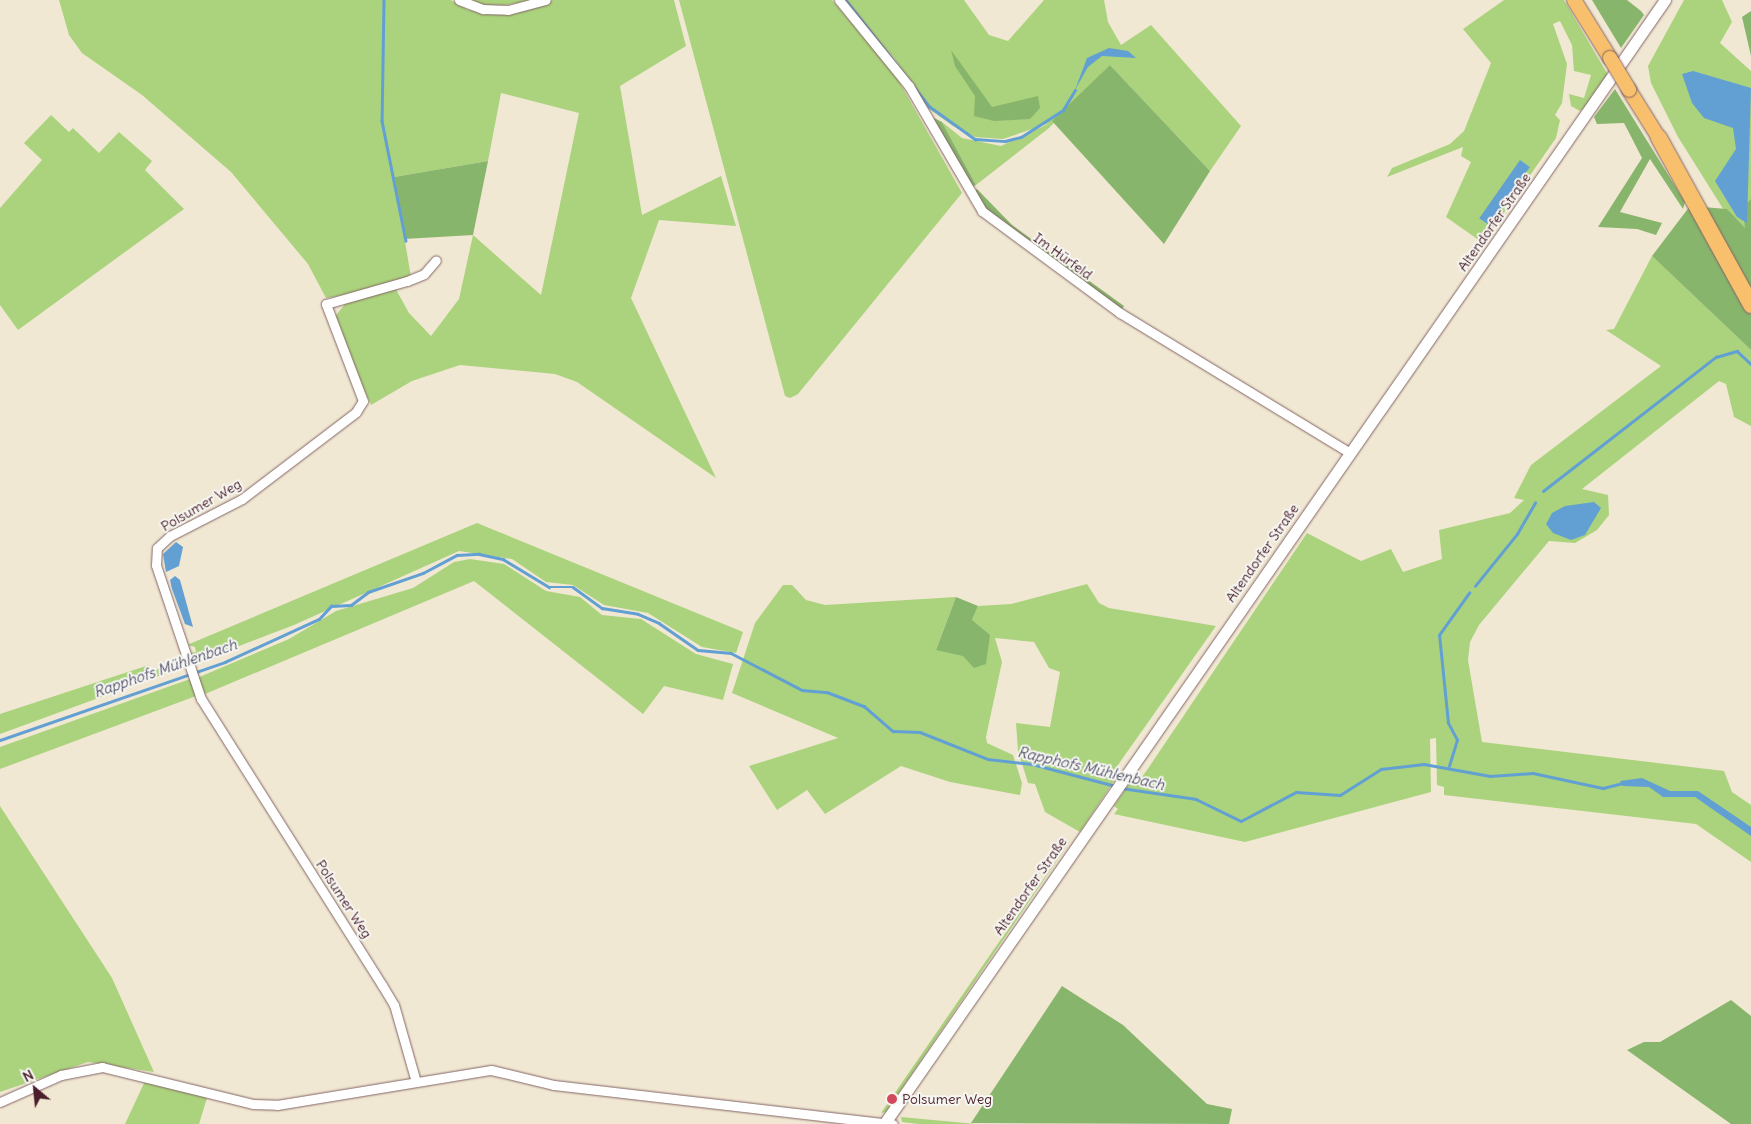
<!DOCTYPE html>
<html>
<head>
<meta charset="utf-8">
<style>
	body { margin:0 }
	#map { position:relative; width:1751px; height:1124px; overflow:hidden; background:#f1e8d3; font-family:Delius,sans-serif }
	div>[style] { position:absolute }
	.green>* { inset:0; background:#abd37d }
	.forest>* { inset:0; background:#88b56c }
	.water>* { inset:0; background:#62a0d3; transform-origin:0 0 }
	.stream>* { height:2.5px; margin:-1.25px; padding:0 1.25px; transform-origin:1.25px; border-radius:1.25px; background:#62a0d3 }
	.roads { filter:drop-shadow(0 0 1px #846566) drop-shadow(0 0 1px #846566) }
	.minor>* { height:9px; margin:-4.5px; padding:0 4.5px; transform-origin:4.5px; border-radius:4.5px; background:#fff }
	.tertiary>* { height:11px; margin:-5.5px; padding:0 5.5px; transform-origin:5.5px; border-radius:5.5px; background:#fff }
	.primary>* { height:14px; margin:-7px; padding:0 7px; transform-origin:7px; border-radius:7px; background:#f8bf6c }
	.motorway>* { height:16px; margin:-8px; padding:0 8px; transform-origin:8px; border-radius:8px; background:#f8bf6c }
	.bridges { filter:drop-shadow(0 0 1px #846566) drop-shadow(0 0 1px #846566) }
	.primary-bridge>* { height:14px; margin:-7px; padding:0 7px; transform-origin:7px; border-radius:7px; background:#f8bf6c }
	.dots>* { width:14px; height:14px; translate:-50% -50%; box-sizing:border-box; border:2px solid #f6f6f2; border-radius:50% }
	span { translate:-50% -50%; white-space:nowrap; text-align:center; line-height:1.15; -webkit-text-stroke:4px #f6f6f2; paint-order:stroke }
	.street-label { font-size:14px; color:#4a1f2b }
	.poi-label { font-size:14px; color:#4a1f2b }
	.left { translate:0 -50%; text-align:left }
	.water-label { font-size:15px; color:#54536e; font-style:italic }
	.north { position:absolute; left:10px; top:1064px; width:50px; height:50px; -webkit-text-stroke:4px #f6f6f2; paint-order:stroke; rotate:332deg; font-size:14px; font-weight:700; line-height:20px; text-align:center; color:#4a1f2b }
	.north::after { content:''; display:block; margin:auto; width:18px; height:22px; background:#4a1f2b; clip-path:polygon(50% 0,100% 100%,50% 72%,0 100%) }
</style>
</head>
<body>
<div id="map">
	<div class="green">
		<i style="clip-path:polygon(evenodd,59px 0,451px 0,468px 10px,496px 14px,554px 0,674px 0,686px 46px,620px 86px,642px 215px,721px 176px,736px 226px,659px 220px,631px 298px,716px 478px,577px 382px,555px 374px,460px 365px,412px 381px,371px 405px,333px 319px,346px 303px,360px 299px,358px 293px,326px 298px,308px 264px,231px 172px,142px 95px,82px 53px,69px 35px,59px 0,501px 93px,579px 113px,541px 295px,473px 235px,459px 299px,431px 336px,409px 313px,393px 284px,411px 277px,394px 177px,488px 161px,501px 93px)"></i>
		<i style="clip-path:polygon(466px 0,537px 0,493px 7px)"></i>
		<i style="clip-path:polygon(679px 0,832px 0,895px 74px,962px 193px,798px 394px,790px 398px,785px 396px)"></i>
		<i style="clip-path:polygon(843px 0,964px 0,989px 35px,1008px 41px,1044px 0,1104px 0,1108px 22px,1121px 45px,1151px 25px,1241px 126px,1210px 171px,1110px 65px,1049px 128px,976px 185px,942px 122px,962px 138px,1001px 146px,1050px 123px,1003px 139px,975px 137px,953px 126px,929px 109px,894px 58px)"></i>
		<i style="clip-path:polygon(1504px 0,1564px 0,1608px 75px,1586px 106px,1580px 111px,1571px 106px,1569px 94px,1584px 98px,1591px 75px,1574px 71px,1572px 45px,1560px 21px,1553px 24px,1567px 64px,1562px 103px,1555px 115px,1560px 120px,1556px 138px,1483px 243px,1446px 217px,1471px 162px,1461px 156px,1463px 147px,1387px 177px,1392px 168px,1450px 144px,1464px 131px,1491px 63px,1463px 29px)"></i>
		<i style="clip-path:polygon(1684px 0,1722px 0,1732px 22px,1720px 43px,1751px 71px,1751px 237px,1742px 239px,1678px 137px,1651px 83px,1648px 66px)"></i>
		<i style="clip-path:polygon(51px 115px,69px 132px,73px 128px,99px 153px,119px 132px,152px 161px,145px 170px,184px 209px,18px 330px,0 305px,0 208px,42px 160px,24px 143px)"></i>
		<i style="clip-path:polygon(1652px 256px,1751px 350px,1751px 426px,1734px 417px,1726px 384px,1719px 381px,1582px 489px,1608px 495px,1609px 515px,1597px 530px,1575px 543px,1549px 541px,1479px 625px,1470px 642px,1468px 660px,1482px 742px,1724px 771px,1732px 792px,1751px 805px,1751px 862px,1696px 824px,1444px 795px,1444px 787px,1437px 785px,1436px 738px,1430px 739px,1431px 792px,1245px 842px,1114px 814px,1118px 809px,1114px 806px,1133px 778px,1139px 781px,1147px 770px,1307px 533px,1361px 561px,1391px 549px,1403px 572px,1442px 559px,1439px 530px,1510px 513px,1524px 500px,1514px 498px,1531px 465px,1661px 366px,1606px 330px,1614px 329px)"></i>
		<i style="clip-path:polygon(477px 523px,743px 632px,736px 653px,702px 647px,648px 613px,604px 605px,573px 585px,546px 582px,512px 559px,459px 551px,294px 625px,192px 664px,188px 653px,196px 652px,195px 647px,187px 645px)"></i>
		<i style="clip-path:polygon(470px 559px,504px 564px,546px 591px,580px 597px,602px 615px,641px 619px,696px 654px,733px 664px,723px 700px,664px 686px,643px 714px,474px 581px,205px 694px,200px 686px,197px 678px,289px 639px,336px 611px,413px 588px,454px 562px)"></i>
		<i style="clip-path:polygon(1087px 584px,1099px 603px,1109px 608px,1216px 626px,1113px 772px,1118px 775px,1080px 832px,1045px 812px,1035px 784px,1028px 783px,1018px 751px,1016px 723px,1050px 727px,1060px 672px,1049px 668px,1034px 642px,995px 638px,1002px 662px,986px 737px,987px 743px,1013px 755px,1022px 783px,1020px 795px,950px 782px,901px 766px,825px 814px,807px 790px,777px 810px,749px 766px,838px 738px,732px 693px,755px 623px,783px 585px,792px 585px,806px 600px,825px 605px,956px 597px,936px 650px,972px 620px,978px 606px,1011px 604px)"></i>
		<i style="clip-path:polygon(183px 656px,186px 666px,0 734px,0 714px,149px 665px,152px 672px)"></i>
		<i style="clip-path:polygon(190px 679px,196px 696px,0 769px,0 747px)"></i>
		<i style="clip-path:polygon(0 806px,112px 978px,154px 1072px,88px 1062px,0 1092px)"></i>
		<i style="clip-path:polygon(1073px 837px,886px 1112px,881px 1113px,992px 952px)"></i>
		<i style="clip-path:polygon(145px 1081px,207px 1098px,199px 1124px,125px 1124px)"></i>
		<i style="clip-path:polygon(901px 1117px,976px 1124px,918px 1124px,902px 1122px)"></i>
	</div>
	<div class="forest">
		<i style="clip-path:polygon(1592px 0,1627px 0,1641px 11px,1644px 15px,1621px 48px)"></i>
		<i style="clip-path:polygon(1751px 11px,1751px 56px,1742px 17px)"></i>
		<i style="clip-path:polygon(951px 50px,992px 107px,1038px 96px,1040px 108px,1030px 119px,994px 121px,974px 116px,975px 96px,955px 66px)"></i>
		<i style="clip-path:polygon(1110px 65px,1210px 171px,1164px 244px,1052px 121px)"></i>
		<i style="clip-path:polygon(1615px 89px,1685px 202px,1683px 209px,1650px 159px,1620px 212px,1662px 223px,1656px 235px,1637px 229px,1598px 227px,1642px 158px,1624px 123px,1597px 124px,1594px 117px)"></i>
		<i style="clip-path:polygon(932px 117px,942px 122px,976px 185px,968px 189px)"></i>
		<i style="clip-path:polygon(488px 161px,473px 235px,404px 239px,394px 177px)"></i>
		<i style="clip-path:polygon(977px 189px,1012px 225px,1124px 306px,1121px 311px,986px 211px,973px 193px)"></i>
		<i style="clip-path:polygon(1751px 199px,1751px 350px,1652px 256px,1690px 206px,1727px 209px,1745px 228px,1743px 207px)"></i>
		<i style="clip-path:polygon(956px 597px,978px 606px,972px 620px,990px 635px,986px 664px,974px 668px,963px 656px,936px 650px)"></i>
		<i style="clip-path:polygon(1062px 986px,1123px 1025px,1207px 1104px,1232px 1109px,1229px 1124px,971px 1123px)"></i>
		<i style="clip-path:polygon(1731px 1000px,1751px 1016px,1751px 1124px,1731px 1124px,1627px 1050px,1644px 1042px,1660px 1042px)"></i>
	</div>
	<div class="water">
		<i style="clip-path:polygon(1109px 48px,1128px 51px,1136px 58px,1102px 56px,1088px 67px,1075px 90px,1087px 58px)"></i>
		<i style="clip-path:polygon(1693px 71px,1751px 88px,1747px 223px,1737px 217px,1715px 181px,1736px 149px,1733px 128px,1704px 118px,1692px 103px,1682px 74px)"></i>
		<i style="left:1520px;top:160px;width:12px;height:71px;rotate:35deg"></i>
		<i style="clip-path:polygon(1594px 502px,1601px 508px,1585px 535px,1571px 540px,1553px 533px,1546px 524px,1552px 513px,1565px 506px)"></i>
		<i style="clip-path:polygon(176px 542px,183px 547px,179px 566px,166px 572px,163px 554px)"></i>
		<i style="clip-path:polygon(175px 576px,180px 580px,193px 627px,185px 624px,172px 589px,170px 580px)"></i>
		<i style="clip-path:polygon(1642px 778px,1670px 791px,1698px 791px,1751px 827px,1751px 836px,1695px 797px,1663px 797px,1649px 787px,1623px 786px,1620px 781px)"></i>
	</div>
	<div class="stream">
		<i style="left:384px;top:0;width:121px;rotate:90.9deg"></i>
		<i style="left:382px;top:121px;width:122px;rotate:78.7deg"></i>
		<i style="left:846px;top:0;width:135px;rotate:51.9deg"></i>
		<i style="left:929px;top:106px;width:57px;rotate:35.7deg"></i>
		<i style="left:975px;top:139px;width:30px;rotate:4deg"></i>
		<i style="left:1005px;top:141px;width:16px;rotate:-14deg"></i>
		<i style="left:1021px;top:137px;width:50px;rotate:-32.7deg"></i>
		<i style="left:1063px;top:110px;width:23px;rotate:-59deg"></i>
		<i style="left:1543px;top:491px;width:219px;rotate:-37.8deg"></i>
		<i style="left:1716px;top:357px;width:22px;rotate:-16deg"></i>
		<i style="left:1737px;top:351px;width:19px;rotate:43deg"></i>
		<i style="left:1475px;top:586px;width:67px;rotate:-51.1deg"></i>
		<i style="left:1517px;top:534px;width:36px;rotate:-60deg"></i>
		<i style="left:0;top:740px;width:238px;rotate:-19.1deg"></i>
		<i style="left:225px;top:662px;width:103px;rotate:-24.6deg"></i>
		<i style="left:319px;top:619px;width:18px;rotate:-47deg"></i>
		<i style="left:331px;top:606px;width:20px;rotate:-3deg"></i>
		<i style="left:351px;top:605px;width:21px;rotate:-37deg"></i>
		<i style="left:368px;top:592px;width:58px;rotate:-19.1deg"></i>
		<i style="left:423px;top:573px;width:38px;rotate:-28deg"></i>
		<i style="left:457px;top:555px;width:22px;rotate:-3deg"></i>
		<i style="left:479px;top:554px;width:25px;rotate:12deg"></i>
		<i style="left:503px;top:559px;width:54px;rotate:31.3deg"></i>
		<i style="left:549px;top:587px;width:24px"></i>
		<i style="left:573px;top:587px;width:36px;rotate:36deg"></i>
		<i style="left:602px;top:608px;width:36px;rotate:9deg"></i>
		<i style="left:638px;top:614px;width:23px;rotate:23deg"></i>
		<i style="left:659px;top:623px;width:47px;rotate:34.7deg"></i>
		<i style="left:698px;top:650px;width:33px;rotate:5deg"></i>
		<i style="left:731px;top:653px;width:80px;rotate:27.5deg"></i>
		<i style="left:802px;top:690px;width:25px;rotate:5deg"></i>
		<i style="left:827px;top:692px;width:40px;rotate:21deg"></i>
		<i style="left:864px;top:706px;width:38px;rotate:41deg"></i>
		<i style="left:893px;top:731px;width:27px;rotate:2deg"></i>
		<i style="left:920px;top:732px;width:73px;rotate:21.7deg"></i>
		<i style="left:988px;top:759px;width:44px;rotate:6.5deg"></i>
		<i style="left:1032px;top:764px;width:87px;rotate:14.7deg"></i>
		<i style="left:1449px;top:766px;width:27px;rotate:-73deg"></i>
		<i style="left:1457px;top:740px;width:19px;rotate:-118deg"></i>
		<i style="left:1448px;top:723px;width:88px;rotate:-95.8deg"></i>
		<i style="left:1439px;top:635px;width:52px;rotate:-54.5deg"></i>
		<i style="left:1121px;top:788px;width:76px;rotate:8.3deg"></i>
		<i style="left:1196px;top:799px;width:50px;rotate:26.1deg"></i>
		<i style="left:1241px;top:821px;width:62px;rotate:-27.8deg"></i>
		<i style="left:1296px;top:792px;width:44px;rotate:3.9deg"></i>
		<i style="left:1340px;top:795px;width:49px;rotate:-32.4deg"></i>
		<i style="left:1381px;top:769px;width:43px;rotate:-6.6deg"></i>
		<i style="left:1424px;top:764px;width:67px;rotate:10.3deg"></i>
		<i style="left:1490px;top:776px;width:43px;rotate:-4deg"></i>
		<i style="left:1533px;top:773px;width:72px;rotate:12.1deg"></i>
		<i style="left:1603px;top:788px;width:21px;rotate:-14deg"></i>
	</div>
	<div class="roads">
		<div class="minor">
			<i style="left:459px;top:0;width:26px;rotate:21deg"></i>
			<i style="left:483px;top:9px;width:25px;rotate:2deg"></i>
			<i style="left:508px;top:10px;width:39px;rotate:-15deg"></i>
			<i style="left:839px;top:0;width:111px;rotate:50.9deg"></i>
			<i style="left:909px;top:86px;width:145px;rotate:59.7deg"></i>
			<i style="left:982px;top:211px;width:172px;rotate:36.5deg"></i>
			<i style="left:1120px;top:313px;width:269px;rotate:31.3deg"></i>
			<i style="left:416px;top:1082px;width:80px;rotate:-105.9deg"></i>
			<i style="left:394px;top:1005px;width:23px;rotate:-121deg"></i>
			<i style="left:382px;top:985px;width:338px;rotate:-122.3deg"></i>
			<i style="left:201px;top:699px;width:141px;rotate:-108.6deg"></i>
			<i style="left:156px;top:565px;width:17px;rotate:-87deg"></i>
			<i style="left:157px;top:548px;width:18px;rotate:-43deg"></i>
			<i style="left:170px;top:536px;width:81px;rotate:-27.2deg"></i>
			<i style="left:242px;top:499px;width:143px;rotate:-37.3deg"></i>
			<i style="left:356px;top:412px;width:13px;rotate:-58deg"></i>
			<i style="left:363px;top:401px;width:104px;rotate:-110.9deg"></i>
			<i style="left:326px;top:304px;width:84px;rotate:-15.9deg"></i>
			<i style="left:407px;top:281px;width:18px;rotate:-22deg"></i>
			<i style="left:424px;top:274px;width:18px;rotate:-49deg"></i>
			<i style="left:0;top:1102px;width:67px;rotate:-23.9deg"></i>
			<i style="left:61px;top:1075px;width:42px;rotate:-11deg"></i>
			<i style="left:102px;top:1067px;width:155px;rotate:13.8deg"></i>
			<i style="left:253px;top:1104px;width:24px;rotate:2deg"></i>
			<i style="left:277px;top:1105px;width:217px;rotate:-9.3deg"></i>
			<i style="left:491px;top:1070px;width:65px;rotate:13.4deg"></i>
			<i style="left:554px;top:1085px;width:341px;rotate:6.6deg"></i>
		</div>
		<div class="tertiary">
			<i style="left:884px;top:1124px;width:1369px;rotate:-55.21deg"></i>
		</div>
		<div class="primary">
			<i style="left:1574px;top:0;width:68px;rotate:58.2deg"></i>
			<i style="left:1629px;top:90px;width:57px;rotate:58deg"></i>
		</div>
		<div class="motorway">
			<i style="left:1659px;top:138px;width:191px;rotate:61.1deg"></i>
		</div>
	</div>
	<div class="bridges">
		<div class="primary-bridge">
			<i style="left:1610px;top:58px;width:37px;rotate:59deg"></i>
		</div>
	</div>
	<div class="dots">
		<i style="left:892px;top:1099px;background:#d1495b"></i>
	</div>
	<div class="street-label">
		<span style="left:1494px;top:222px;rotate:-55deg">Altendorfer Straße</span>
		<span style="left:1063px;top:256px;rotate:36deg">Im Hürfeld</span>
		<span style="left:201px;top:505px;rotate:-30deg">Polsumer Weg</span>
		<span style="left:1262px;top:553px;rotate:-55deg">Altendorfer Straße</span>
		<span style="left:1030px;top:886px;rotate:-55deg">Altendorfer Straße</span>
		<span style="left:344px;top:899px;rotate:57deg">Polsumer Weg</span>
	</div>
	<div class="poi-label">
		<span class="left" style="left:902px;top:1099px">Polsumer Weg</span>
	</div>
	<div class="water-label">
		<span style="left:165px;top:668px;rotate:-19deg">Rapphofs Mühlenbach</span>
		<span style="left:1091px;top:768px;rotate:13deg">Rapphofs Mühlenbach</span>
	</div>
	<div class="north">N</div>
</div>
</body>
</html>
